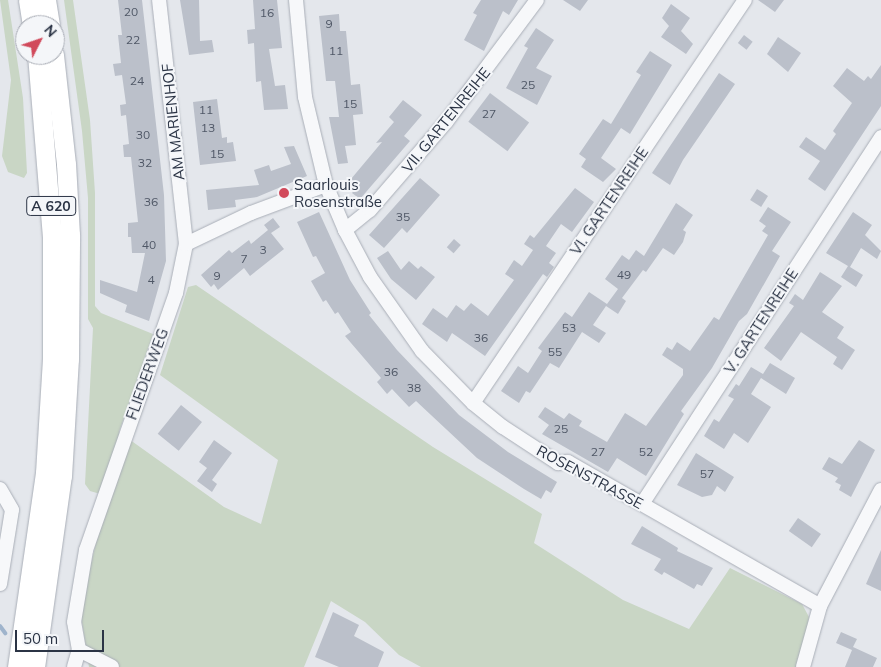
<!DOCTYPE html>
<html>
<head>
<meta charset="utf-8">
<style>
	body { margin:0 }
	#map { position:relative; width:881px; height:667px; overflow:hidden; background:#e4e7ec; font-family:Mulish,sans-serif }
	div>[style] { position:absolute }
	.green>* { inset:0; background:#c9d6c5 }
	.stream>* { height:4px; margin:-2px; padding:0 2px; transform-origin:2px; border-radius:2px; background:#9fb4cc }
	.building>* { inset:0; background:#bbc0ca; transform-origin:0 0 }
	.roads { filter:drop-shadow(0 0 1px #a9aeb7) drop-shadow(0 0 1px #a9aeb7) }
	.minor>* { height:14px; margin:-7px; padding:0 7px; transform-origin:7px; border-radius:7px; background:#f7f8fa }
	.highway>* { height:19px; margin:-9.5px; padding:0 9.5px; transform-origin:9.5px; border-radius:9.5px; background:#fff }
	.dots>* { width:14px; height:14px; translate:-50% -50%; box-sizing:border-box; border:2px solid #f4f6f9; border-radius:50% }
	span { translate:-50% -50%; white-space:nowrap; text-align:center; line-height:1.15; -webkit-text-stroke:4px #f4f6f9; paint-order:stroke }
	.number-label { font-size:12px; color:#4f5766 }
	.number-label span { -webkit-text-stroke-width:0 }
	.shield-label span { padding:1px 4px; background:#f4f6f9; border:1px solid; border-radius:4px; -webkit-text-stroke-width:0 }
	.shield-label { font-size:14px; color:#2b3445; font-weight:700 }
	.street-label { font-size:15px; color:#2b3445 }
	.poi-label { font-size:15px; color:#2b3445 }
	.left { translate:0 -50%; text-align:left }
	.north { position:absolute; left:15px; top:15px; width:50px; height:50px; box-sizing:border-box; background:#f4f6f9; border:1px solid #a4a8b1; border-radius:50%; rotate:49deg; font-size:14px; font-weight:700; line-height:20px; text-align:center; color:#2b3445 }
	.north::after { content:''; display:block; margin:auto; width:18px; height:22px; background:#d1495b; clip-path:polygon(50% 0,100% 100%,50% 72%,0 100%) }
	.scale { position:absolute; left:15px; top:630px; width:89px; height:22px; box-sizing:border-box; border:2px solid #2b3445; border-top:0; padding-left:6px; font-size:15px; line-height:18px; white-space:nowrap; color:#2b3445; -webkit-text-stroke:4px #f4f6f9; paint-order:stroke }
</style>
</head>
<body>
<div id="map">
	<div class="green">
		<i style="clip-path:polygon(0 0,8px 0,23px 98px,27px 173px,24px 178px,8px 172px,2px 156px,11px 80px)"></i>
		<i style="clip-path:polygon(64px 0,73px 0,90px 120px,95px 193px,95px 306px,101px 313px,153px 334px,119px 432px,224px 507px,261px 524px,278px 460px,160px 375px,188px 287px,196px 285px,433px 447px,542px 514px,534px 543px,623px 600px,689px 629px,730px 568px,802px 604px,809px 617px,808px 626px,797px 667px,421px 667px,399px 655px,365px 622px,331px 601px,304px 667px,89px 667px,80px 610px,107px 496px,90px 491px,85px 484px,93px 328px,88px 319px,88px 198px,82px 131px)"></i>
	</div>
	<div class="stream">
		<i style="left:0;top:626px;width:9px;rotate:54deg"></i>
	</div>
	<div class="building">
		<i style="clip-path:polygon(118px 0,142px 0,164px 195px,166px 261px,149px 321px,125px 312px,127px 305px,100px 293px,100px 280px,137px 292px,145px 253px,132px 253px,131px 237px,128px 237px,128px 223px,138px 222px,131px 157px,124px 157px,123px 145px,129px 144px,126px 115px,121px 116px,120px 105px,126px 104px,122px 75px,115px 76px,113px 64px,121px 63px,118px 35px,122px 35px)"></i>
		<i style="clip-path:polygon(180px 0,199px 0,200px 41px,212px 40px,214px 52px,189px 55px)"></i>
		<i style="clip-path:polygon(253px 0,277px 0,282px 48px,269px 49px,275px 86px,285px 85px,288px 109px,264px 110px,261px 81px,256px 82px,254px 43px,248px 44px,247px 30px,255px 29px)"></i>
		<i style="clip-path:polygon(481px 0,518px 0,509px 15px,503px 11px,484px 51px,464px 40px,477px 15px,473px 13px)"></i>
		<i style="clip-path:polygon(563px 0,588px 0,580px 11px)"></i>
		<i style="clip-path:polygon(758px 0,784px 0,775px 12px)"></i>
		<i style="clip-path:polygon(671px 4px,690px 18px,681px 31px,693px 44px,686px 54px,661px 37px,669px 26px,662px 18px)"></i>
		<i style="clip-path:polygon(339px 14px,340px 31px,346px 31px,351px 85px,360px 84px,363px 114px,353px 115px,356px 145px,345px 146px,348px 163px,338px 164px,329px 117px,339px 117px,335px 81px,326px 81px,319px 16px)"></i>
		<i style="clip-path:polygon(536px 28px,554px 40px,536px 68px,552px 76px,537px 105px,506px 88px,528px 48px,524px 46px)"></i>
		<i style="left:744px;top:35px;width:11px;height:10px;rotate:38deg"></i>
		<i style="clip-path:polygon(778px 37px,801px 53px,788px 72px,767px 54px)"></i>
		<i style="clip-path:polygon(650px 51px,672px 65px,630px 134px,621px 128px,601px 158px,616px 169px,603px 182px,581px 167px,586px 159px,579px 154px,603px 119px,611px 124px,641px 75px,636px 72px)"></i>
		<i style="clip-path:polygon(881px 65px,881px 106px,825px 191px,808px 179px,820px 161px,799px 147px,806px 137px,825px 150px,836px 134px,833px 131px,852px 103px,833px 86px,847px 68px,864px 81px,868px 76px,871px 79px)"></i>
		<i style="clip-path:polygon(719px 73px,735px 84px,683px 160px,670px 185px,652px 173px)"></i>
		<i style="left:490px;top:93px;width:49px;height:36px;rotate:37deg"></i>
		<i style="clip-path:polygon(217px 99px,222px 138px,227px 137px,227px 143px,233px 142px,236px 161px,200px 165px,193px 102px)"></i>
		<i style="clip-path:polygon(403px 100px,422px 115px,404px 136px,410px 141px,360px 199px,352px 193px,359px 185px,351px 179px,382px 142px,376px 143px,394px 122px,389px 117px)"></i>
		<i style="clip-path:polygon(294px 146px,307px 176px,257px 197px,235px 200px,236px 207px,208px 210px,206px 190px,259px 185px,254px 170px,269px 165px,271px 171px,291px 164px,284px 147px)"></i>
		<i style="clip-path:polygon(420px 178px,440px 195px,407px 233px,402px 228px,384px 248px,369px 235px)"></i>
		<i style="clip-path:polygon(575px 188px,594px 202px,572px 232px,561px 224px,546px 246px,556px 253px,549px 263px,554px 267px,547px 277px,543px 274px,485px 356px,452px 333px,447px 342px,422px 324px,433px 308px,447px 318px,456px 305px,464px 311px,471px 303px,488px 316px,514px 280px,505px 274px,514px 260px,522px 266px,533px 250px,524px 244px,530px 235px,534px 238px)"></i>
		<i style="left:757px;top:189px;width:13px;height:13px;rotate:32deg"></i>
		<i style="clip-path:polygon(676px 203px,693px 215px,683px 230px,686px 232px,683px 242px,674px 255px,663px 248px,646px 272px,643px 270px,622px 298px,626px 301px,618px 314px,606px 306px,593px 325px,606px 333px,599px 343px,582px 332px,559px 368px,550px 363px,530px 393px,526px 391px,519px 403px,501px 391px,518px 366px,528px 373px,542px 351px,538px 348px,565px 312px,572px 317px,589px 292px,607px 304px,618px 289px,605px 279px,622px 255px,629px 260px,636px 250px,644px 256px)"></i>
		<i style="clip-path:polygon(768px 207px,791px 222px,772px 251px,780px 256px,747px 314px,739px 321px,712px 368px,681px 411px,684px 414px,646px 476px,617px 458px,608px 472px,542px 434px,549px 425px,538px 417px,545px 407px,564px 419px,569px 413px,582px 421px,579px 426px,607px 442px,625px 413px,646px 426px,683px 375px,683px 369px,662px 355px,667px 347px,672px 350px,677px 342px,690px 351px,714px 317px,719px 320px,768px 235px,762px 231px,766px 226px,759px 221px)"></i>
		<i style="clip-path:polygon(319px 212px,350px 280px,371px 313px,369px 315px,397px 350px,459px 415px,508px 452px,557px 482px,551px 493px,546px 490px,541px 499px,524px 489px,477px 458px,416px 401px,409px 407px,392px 389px,387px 394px,377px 382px,381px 378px,345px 336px,351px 332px,338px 312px,335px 314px,326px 300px,323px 302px,311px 281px,325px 273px,316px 256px,313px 257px,297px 222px)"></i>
		<i style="clip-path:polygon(853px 212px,872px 225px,865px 235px,881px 251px,877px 259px,861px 248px,850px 267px,863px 275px,856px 287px,841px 277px,848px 266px,826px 253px)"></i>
		<i style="clip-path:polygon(273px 218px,280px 227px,271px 233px,284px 249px,250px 276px,244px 268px,218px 290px,214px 284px,211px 287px,201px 275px,229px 250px,232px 253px,249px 240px,251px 244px,268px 230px,264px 225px)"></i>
		<i style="left:454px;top:239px;width:9px;height:11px;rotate:41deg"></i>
		<i style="clip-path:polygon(388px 251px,401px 270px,409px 261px,418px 269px,421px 266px,435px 277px,416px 300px,391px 279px,377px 258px)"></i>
		<i style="clip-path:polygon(820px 272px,842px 286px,822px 312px,844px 327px,837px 338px,855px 350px,842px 370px,833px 364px,837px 357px,801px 332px,781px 361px,764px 348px,794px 306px,789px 303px,795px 294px,803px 300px)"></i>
		<i style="clip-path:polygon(770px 363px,795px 378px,786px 394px,761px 378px,751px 394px,771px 407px,748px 443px,734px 433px,724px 449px,704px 436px,714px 419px,719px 422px,734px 399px,728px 396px,736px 384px,739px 386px,751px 367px,763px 374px)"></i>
		<i style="left:181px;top:405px;width:27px;height:37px;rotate:39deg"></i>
		<i style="clip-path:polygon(214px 440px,232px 453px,212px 480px,217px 484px,212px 492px,197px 481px,207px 468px,199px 462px)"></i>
		<i style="clip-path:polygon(859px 440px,875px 450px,851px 497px,839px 490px,841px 485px,835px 482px,838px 478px,822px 469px,829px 457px,842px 464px)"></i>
		<i style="clip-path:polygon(696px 453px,734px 477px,725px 492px,717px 486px,712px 495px,702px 497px,677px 485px)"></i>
		<i style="left:798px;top:518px;width:28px;height:16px;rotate:35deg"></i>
		<i style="clip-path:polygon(642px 526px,678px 548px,677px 551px,713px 568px,702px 586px,697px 584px,694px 589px,664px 572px,662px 575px,654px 570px,661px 559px,631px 544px)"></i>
		<i style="clip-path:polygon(881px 550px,881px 591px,866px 584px)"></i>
		<i style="clip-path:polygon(333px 612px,359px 625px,354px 636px,384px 652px,378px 667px,339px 667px,315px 657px)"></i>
		<i style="clip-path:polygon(841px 632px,857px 639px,853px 647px,877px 658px,873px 667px,845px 667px,852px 650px,836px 643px)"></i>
	</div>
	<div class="roads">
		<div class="minor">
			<i style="left:296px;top:0;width:97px;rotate:84.7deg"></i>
			<i style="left:305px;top:97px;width:90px;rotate:76.6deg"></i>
			<i style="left:326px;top:185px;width:49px;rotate:67.1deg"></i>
			<i style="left:345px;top:230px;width:53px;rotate:62deg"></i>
			<i style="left:370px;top:277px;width:90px;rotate:54.9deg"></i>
			<i style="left:422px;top:351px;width:73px;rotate:45.6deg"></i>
			<i style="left:473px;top:403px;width:38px;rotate:39deg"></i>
			<i style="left:503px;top:427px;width:66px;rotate:33.2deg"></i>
			<i style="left:558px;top:463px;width:10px;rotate:-6deg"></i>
			<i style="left:568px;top:462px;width:290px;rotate:29.7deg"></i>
			<i style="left:345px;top:230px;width:32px;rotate:-39deg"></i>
			<i style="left:370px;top:210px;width:116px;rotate:-49.2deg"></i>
			<i style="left:446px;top:122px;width:152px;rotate:-53.3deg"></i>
			<i style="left:186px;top:244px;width:72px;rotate:-25.5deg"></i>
			<i style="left:251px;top:213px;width:80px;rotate:-20.5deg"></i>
			<i style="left:473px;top:403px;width:486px;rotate:-56deg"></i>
			<i style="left:0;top:489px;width:24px;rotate:60deg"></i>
			<i style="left:12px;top:510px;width:75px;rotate:99.2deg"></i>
			<i style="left:642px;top:504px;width:438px;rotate:-56.9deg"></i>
			<i style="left:79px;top:650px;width:37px;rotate:27deg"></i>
			<i style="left:74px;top:667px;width:18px;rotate:-74deg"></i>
			<i style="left:79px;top:650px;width:28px;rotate:-100deg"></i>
			<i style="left:74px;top:622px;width:73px;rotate:-80.5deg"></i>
			<i style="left:86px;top:550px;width:272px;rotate:-70.7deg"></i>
			<i style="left:176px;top:293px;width:50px;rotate:-78.5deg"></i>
			<i style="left:186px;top:244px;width:245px;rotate:-96.3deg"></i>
			<i style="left:803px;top:667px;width:63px;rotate:-74.4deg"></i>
			<i style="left:820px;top:606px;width:131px;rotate:-62.3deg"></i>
		</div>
		<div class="highway">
			<i style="left:28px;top:0;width:25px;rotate:81deg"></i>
			<i style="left:46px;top:0;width:25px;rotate:81deg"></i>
			<i style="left:17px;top:667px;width:196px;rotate:-81.8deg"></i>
			<i style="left:45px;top:473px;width:115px;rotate:-86.5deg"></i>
			<i style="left:52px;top:358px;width:121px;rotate:-90deg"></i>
			<i style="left:52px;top:237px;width:183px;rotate:-94.7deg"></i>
			<i style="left:35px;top:667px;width:193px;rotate:-82deg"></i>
			<i style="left:62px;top:476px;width:117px;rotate:-86.6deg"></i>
			<i style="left:69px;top:359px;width:124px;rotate:-89.5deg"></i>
			<i style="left:70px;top:235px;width:71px;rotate:-93.2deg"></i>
			<i style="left:66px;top:164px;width:110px;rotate:-96.3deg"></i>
		</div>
	</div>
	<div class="dots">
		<i style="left:284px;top:193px;background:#d1495b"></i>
	</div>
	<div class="number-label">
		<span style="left:131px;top:12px">20</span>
		<span style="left:267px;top:13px">16</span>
		<span style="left:329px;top:24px">9</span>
		<span style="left:133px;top:40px">22</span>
		<span style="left:336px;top:51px">11</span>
		<span style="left:137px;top:81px">24</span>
		<span style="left:528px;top:85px">25</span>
		<span style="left:350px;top:104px">15</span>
		<span style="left:206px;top:110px">11</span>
		<span style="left:489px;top:114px">27</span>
		<span style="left:208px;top:128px">13</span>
		<span style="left:143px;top:135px">30</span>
		<span style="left:217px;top:154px">15</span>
		<span style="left:145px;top:163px">32</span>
		<span style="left:151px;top:202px">36</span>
		<span style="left:403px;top:217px">35</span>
		<span style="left:149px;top:245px">40</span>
		<span style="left:263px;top:250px">3</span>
		<span style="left:244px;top:259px">7</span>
		<span style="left:624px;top:275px">49</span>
		<span style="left:217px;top:276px">9</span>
		<span style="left:151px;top:280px">4</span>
		<span style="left:569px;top:328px">53</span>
		<span style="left:481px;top:338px">36</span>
		<span style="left:555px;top:352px">55</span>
		<span style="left:391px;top:372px">36</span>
		<span style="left:414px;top:388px">38</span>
		<span style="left:561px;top:429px">25</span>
		<span style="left:598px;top:452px">27</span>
		<span style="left:646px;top:452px">52</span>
		<span style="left:707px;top:474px">57</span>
	</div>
	<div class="shield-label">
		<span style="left:51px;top:206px">A 620</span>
	</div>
	<div class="street-label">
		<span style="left:446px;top:120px;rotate:-51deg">VII. GARTENREIHE</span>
		<span style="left:173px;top:122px;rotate:-96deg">AM MARIENHOF</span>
		<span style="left:609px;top:201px;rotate:-56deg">VI. GARTENREIHE</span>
		<span style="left:761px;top:321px;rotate:-57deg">V. GARTENREIHE</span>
		<span style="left:147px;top:374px;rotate:-70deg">FLIEDERWEG</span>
		<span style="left:590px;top:477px;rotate:28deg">ROSENSTRASSE</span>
	</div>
	<div class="poi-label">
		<span class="left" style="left:294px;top:193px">Saarlouis<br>Rosenstraße</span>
	</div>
	<div class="north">N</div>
	<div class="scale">50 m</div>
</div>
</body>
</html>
